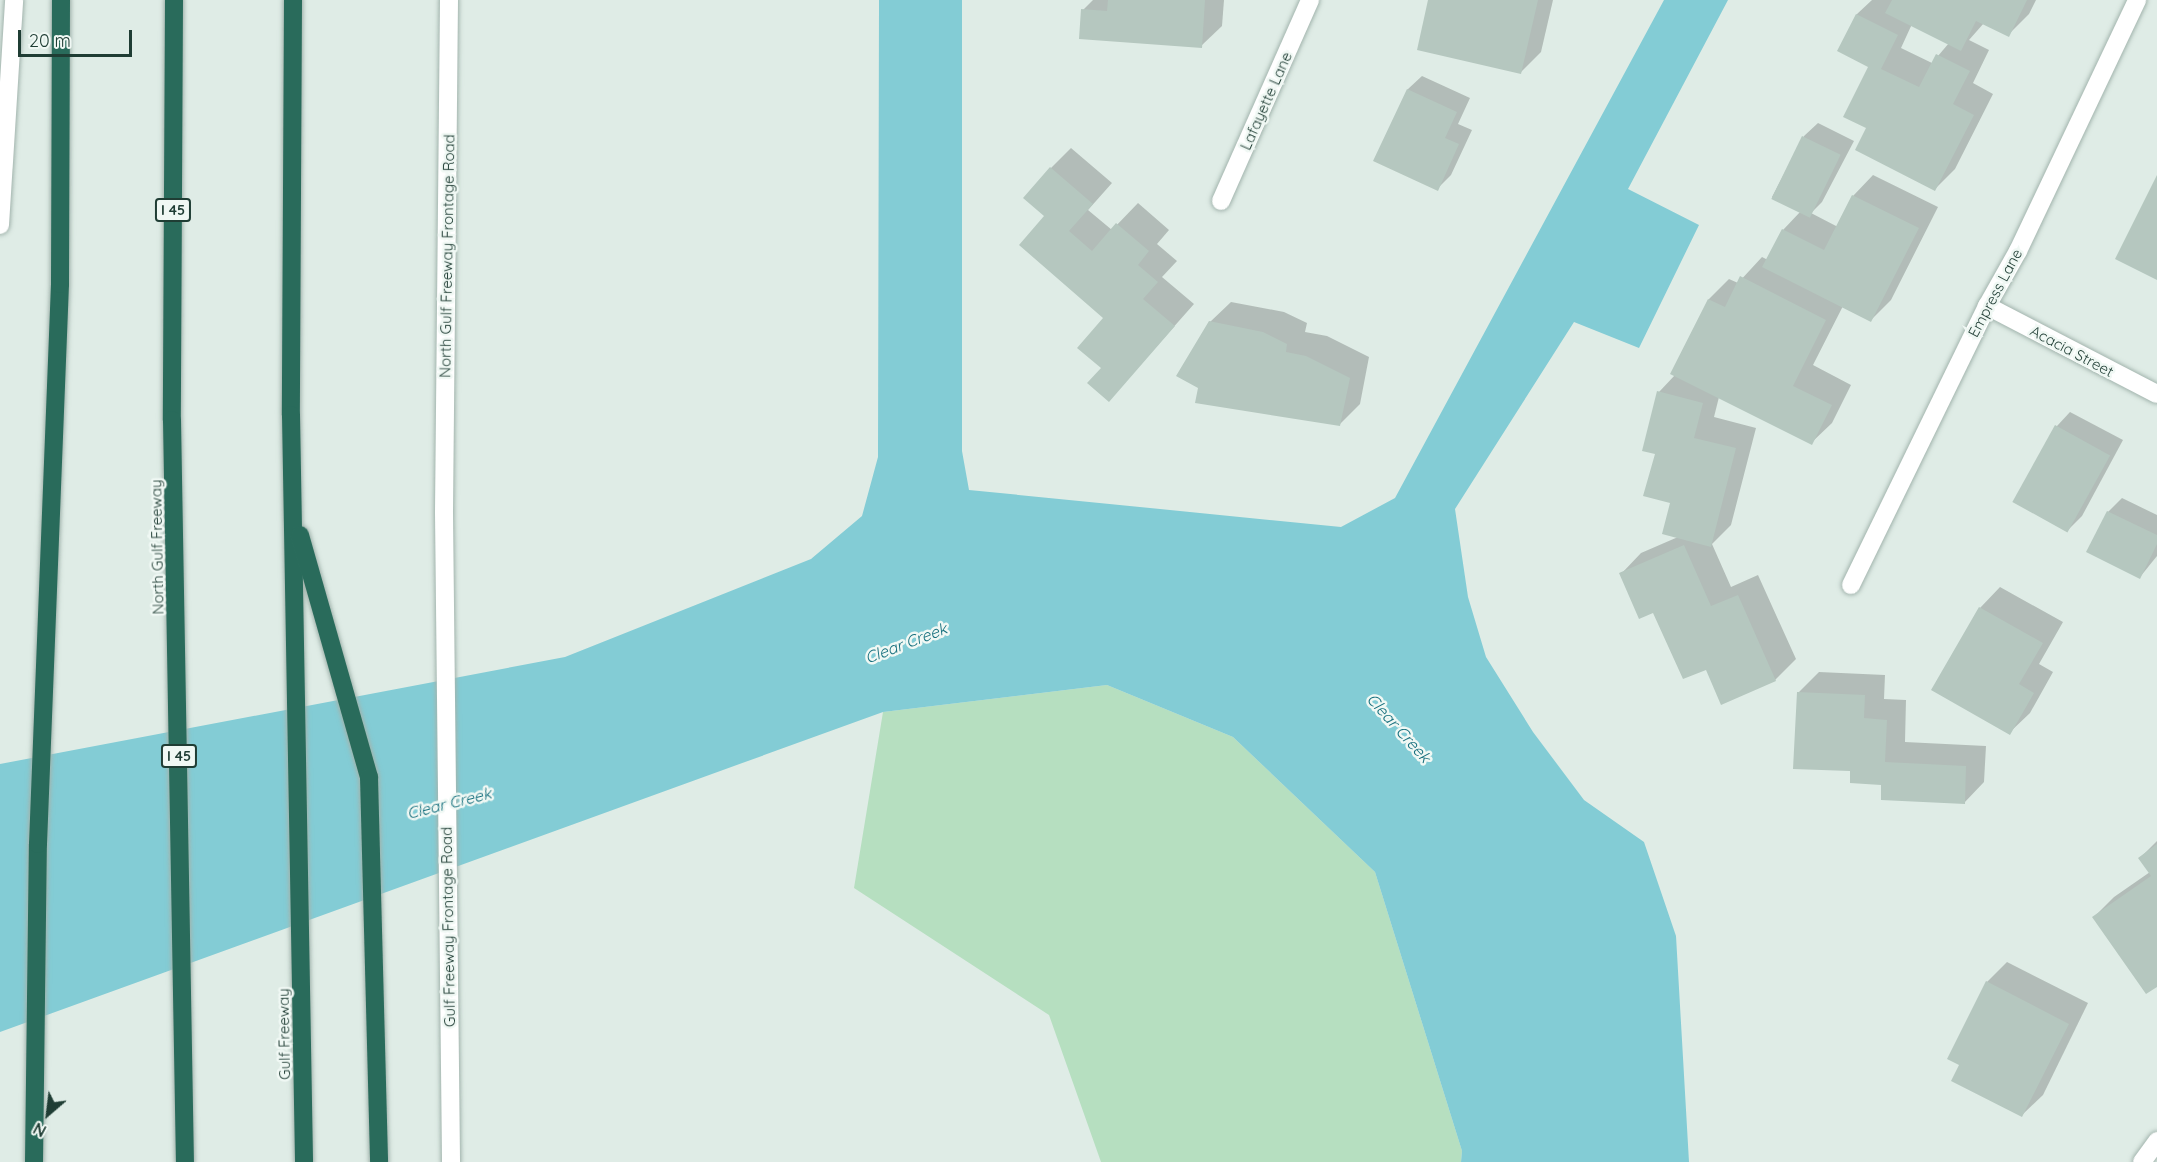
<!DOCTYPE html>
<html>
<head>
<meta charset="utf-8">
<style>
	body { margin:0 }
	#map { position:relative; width:2157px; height:1162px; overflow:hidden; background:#dfece6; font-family:Quicksand,sans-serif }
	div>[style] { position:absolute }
	.green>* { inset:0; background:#b6dfc0 }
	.water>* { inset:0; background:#83ccd5 }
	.shadow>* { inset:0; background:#0003 }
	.building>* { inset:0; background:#b5c7bf; transform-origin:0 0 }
	.roads { filter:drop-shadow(0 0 2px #a2b4ad) drop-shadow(0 0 2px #a2b4ad) }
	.minor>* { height:18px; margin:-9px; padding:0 9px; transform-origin:9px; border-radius:9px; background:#fff }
	.secondary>* { height:18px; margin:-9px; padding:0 9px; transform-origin:9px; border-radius:9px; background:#fff }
	.motorway>* { height:18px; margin:-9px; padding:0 9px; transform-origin:9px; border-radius:9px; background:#296b5b }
	span { translate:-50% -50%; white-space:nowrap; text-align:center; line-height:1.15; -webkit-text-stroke:5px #f0f8f4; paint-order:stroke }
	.shield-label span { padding:2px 4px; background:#f0f8f4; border:2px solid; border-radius:4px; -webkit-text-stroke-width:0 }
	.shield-label { font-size:14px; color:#1f3d34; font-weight:700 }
	.street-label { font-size:15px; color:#1f3d34 }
	.water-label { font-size:16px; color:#156f7d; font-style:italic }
	.north { position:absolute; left:18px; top:1084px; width:60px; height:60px; -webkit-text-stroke:4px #f0f8f4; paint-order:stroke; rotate:208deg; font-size:16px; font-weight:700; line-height:24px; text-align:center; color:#1f3d34 }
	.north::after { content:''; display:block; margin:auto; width:21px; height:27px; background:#1f3d34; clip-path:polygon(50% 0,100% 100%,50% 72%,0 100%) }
	.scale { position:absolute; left:18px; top:30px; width:114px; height:27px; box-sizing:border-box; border:3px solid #1f3d34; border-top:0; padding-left:8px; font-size:18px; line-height:21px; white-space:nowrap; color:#1f3d34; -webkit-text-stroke:4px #f0f8f4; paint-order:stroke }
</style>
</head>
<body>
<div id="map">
	<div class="green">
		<i style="clip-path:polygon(1107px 685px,1233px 737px,1375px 872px,1462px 1151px,1461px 1162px,1101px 1162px,1049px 1015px,854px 888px,883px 712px)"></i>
	</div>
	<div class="water">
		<i style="clip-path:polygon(879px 0,962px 0,962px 451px,969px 490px,1341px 527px,1395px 498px,1664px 0,1728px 0,1628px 189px,1699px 225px,1639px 348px,1574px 322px,1455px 509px,1468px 597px,1486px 657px,1533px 732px,1584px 800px,1644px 842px,1676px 936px,1689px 1162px,1461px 1162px,1462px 1151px,1375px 872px,1233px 737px,1107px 685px,883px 712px,0 1032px,0 764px,565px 657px,811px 559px,862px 516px,878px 457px)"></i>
	</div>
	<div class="shadow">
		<i style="clip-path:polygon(1093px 0,1224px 0,1222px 26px,1201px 46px,1083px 10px)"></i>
		<i style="clip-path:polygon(1430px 0,1553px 0,1541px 52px,1521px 72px)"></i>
		<i style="clip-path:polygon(evenodd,1872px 0,2036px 0,2029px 14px,2008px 35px,1984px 23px,1969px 40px,1989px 50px,1973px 83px,1993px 94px,1955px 169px,1935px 189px,1868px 128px,1870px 66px,1839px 50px,1857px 14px,1872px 0,1912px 24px,1949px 43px,1932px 63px,1901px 48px,1912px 24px)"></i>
		<i style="clip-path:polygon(1422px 76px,1470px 98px,1458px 124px,1472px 130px,1451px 175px,1437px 189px,1375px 160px,1408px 89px)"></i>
		<i style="clip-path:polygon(1818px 123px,1854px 141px,1822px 202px,1811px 213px,1838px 227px,1853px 196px,1873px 175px,1938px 207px,1891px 300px,1871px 320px,1843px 306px,1813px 365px,1851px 385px,1832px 423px,1811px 443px,1719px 397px,1714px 417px,1756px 428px,1731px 525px,1712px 544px,1731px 587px,1758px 575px,1796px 659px,1775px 680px,1706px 668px,1621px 574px,1641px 553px,1678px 537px,1659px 392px,1675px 375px,1709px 299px,1729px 279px,1738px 283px,1762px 257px,1768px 260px,1783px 230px,1800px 212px,1772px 197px,1804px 136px)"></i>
		<i style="clip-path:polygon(1071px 148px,1112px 183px,1088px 210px,1112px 230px,1138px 203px,1169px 230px,1157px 244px,1177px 261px,1162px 277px,1194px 304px,1109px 400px,1103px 367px,1106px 317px,1046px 216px,1051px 168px)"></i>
		<i style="clip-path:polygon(1231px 302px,1284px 312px,1307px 323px,1305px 332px,1327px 336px,1369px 357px,1360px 404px,1340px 424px,1210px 322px)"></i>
		<i style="clip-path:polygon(2070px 412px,2123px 440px,2082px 516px,2068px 530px,2015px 501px,2057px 426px)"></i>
		<i style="clip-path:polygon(2122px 498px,2157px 515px,2157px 556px,2140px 577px,2108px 512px)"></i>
		<i style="clip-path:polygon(2000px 587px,2063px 622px,2039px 664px,2053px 672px,2030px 713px,2009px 733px,1980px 608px)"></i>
		<i style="clip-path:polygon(1819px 672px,1885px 675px,1884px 699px,1906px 700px,1905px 742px,1986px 746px,1984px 782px,1964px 803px,1882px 783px,1852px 770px,1798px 693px)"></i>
		<i style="clip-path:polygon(2157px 841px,2157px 985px,2094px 917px,2114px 897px,2150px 872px,2140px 858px)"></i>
		<i style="clip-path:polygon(2007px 962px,2088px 1003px,2043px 1095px,2022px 1115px,1961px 1065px,1987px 982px)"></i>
	</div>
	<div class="building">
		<i style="clip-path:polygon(1108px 0,1205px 0,1202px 48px,1079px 39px,1081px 9px,1107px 11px)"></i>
		<i style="clip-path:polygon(1428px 0,1538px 0,1521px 74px,1417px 50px)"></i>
		<i style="clip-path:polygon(1892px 0,2027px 0,2009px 37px,1976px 21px,1961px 51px,1885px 13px)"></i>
		<i style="clip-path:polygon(1856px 14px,1898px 35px,1881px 69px,1919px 87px,1936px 54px,1970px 71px,1953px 104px,1974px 115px,1935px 191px,1855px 150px,1866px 128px,1843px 117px,1868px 67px,1837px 51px)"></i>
		<i style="clip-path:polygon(1407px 89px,1457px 112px,1445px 138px,1459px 144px,1438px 191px,1373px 161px)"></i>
		<i style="left:1802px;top:136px;width:43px;height:70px;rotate:26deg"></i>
		<i style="clip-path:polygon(1050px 167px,1093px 204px,1069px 231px,1092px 251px,1116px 223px,1149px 251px,1138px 265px,1158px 282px,1143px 299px,1175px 326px,1109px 402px,1087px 383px,1101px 368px,1077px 348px,1103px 318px,1019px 245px,1044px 216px,1023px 198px)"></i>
		<i style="clip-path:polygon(2157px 175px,2157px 280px,2115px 259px)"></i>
		<i style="clip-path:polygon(1852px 195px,1919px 228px,1871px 322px,1762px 267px,1782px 229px,1824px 250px)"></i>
		<i style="clip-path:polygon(1740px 276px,1826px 320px,1793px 386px,1832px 405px,1812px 445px,1670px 374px,1708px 299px,1725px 307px)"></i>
		<i style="clip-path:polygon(1209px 321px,1263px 332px,1287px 344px,1286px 352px,1306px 356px,1350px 378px,1340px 426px,1195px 403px,1198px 388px,1176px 376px)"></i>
		<i style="clip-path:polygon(1657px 391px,1703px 403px,1694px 438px,1736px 448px,1711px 547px,1662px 534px,1670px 503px,1643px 496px,1655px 454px,1642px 451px)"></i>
		<i style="left:2055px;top:425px;width:63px;height:88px;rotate:29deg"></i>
		<i style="clip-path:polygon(2107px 511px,2157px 535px,2157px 544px,2140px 579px,2086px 552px)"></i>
		<i style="clip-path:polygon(1684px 545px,1711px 606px,1738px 595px,1776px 681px,1721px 705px,1706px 670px,1683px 679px,1653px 613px,1639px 619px,1619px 573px)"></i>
		<i style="clip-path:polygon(1979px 607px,2043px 643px,2019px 684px,2034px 693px,2010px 735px,1931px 690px)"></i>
		<i style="clip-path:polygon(1797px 692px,1865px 695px,1864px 718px,1887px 720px,1885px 762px,1966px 766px,1965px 804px,1881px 800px,1881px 785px,1850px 783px,1850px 771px,1793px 769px)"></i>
		<i style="clip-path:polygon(2157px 844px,2157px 987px,2146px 994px,2092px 917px,2151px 876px,2138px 858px)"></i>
		<i style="clip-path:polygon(1986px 981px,2069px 1024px,2022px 1117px,1951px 1081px,1959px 1065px,1947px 1059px)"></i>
	</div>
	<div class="roads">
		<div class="minor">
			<i style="left:1221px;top:201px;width:220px;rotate:-66.1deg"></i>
			<i style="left:1987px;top:306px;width:191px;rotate:27.4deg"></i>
			<i style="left:1851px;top:585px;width:310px;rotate:-64deg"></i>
			<i style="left:1987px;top:306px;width:63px;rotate:-60.6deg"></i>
			<i style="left:2018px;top:251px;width:278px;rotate:-64.6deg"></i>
			<i style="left:2142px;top:1162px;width:26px;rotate:-54deg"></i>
		</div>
		<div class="secondary">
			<i style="left:449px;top:0;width:513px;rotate:90.56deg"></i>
			<i style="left:444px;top:513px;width:649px;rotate:89.38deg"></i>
			<i style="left:0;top:225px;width:225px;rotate:-86.4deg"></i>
		</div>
		<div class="motorway">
			<i style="left:174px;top:0;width:420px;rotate:90.3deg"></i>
			<i style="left:172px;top:420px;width:742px;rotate:89deg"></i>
			<i style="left:293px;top:0;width:415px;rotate:90.3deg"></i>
			<i style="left:291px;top:415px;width:747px;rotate:89deg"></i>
			<i style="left:300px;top:535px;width:252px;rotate:74.1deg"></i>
			<i style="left:369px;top:777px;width:385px;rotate:88.5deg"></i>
			<i style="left:34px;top:1162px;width:318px;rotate:-89.3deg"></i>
			<i style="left:38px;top:844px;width:560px;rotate:-87.75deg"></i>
			<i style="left:60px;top:284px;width:284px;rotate:-89.8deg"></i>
		</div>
	</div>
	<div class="shield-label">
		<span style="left:173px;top:210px">I 45</span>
		<span style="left:179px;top:756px">I 45</span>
	</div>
	<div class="street-label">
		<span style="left:1266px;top:101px;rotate:-66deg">Lafayette Lane</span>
		<span style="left:447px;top:256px;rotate:-89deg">North Gulf Freeway Frontage Road</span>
		<span style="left:1995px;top:293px;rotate:-62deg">Empress Lane</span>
		<span style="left:2072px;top:351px;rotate:28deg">Acacia Street</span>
		<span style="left:157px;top:547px;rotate:-91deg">North Gulf Freeway</span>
		<span style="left:448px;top:927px;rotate:-91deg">Gulf Freeway Frontage Road</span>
		<span style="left:284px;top:1034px;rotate:-91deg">Gulf Freeway</span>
	</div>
	<div class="water-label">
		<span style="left:906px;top:643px;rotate:-21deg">Clear Creek</span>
		<span style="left:1399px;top:728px;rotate:48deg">Clear Creek</span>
		<span style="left:449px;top:803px;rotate:-14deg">Clear Creek</span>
	</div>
	<div class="north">N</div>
	<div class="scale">20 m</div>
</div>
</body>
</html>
